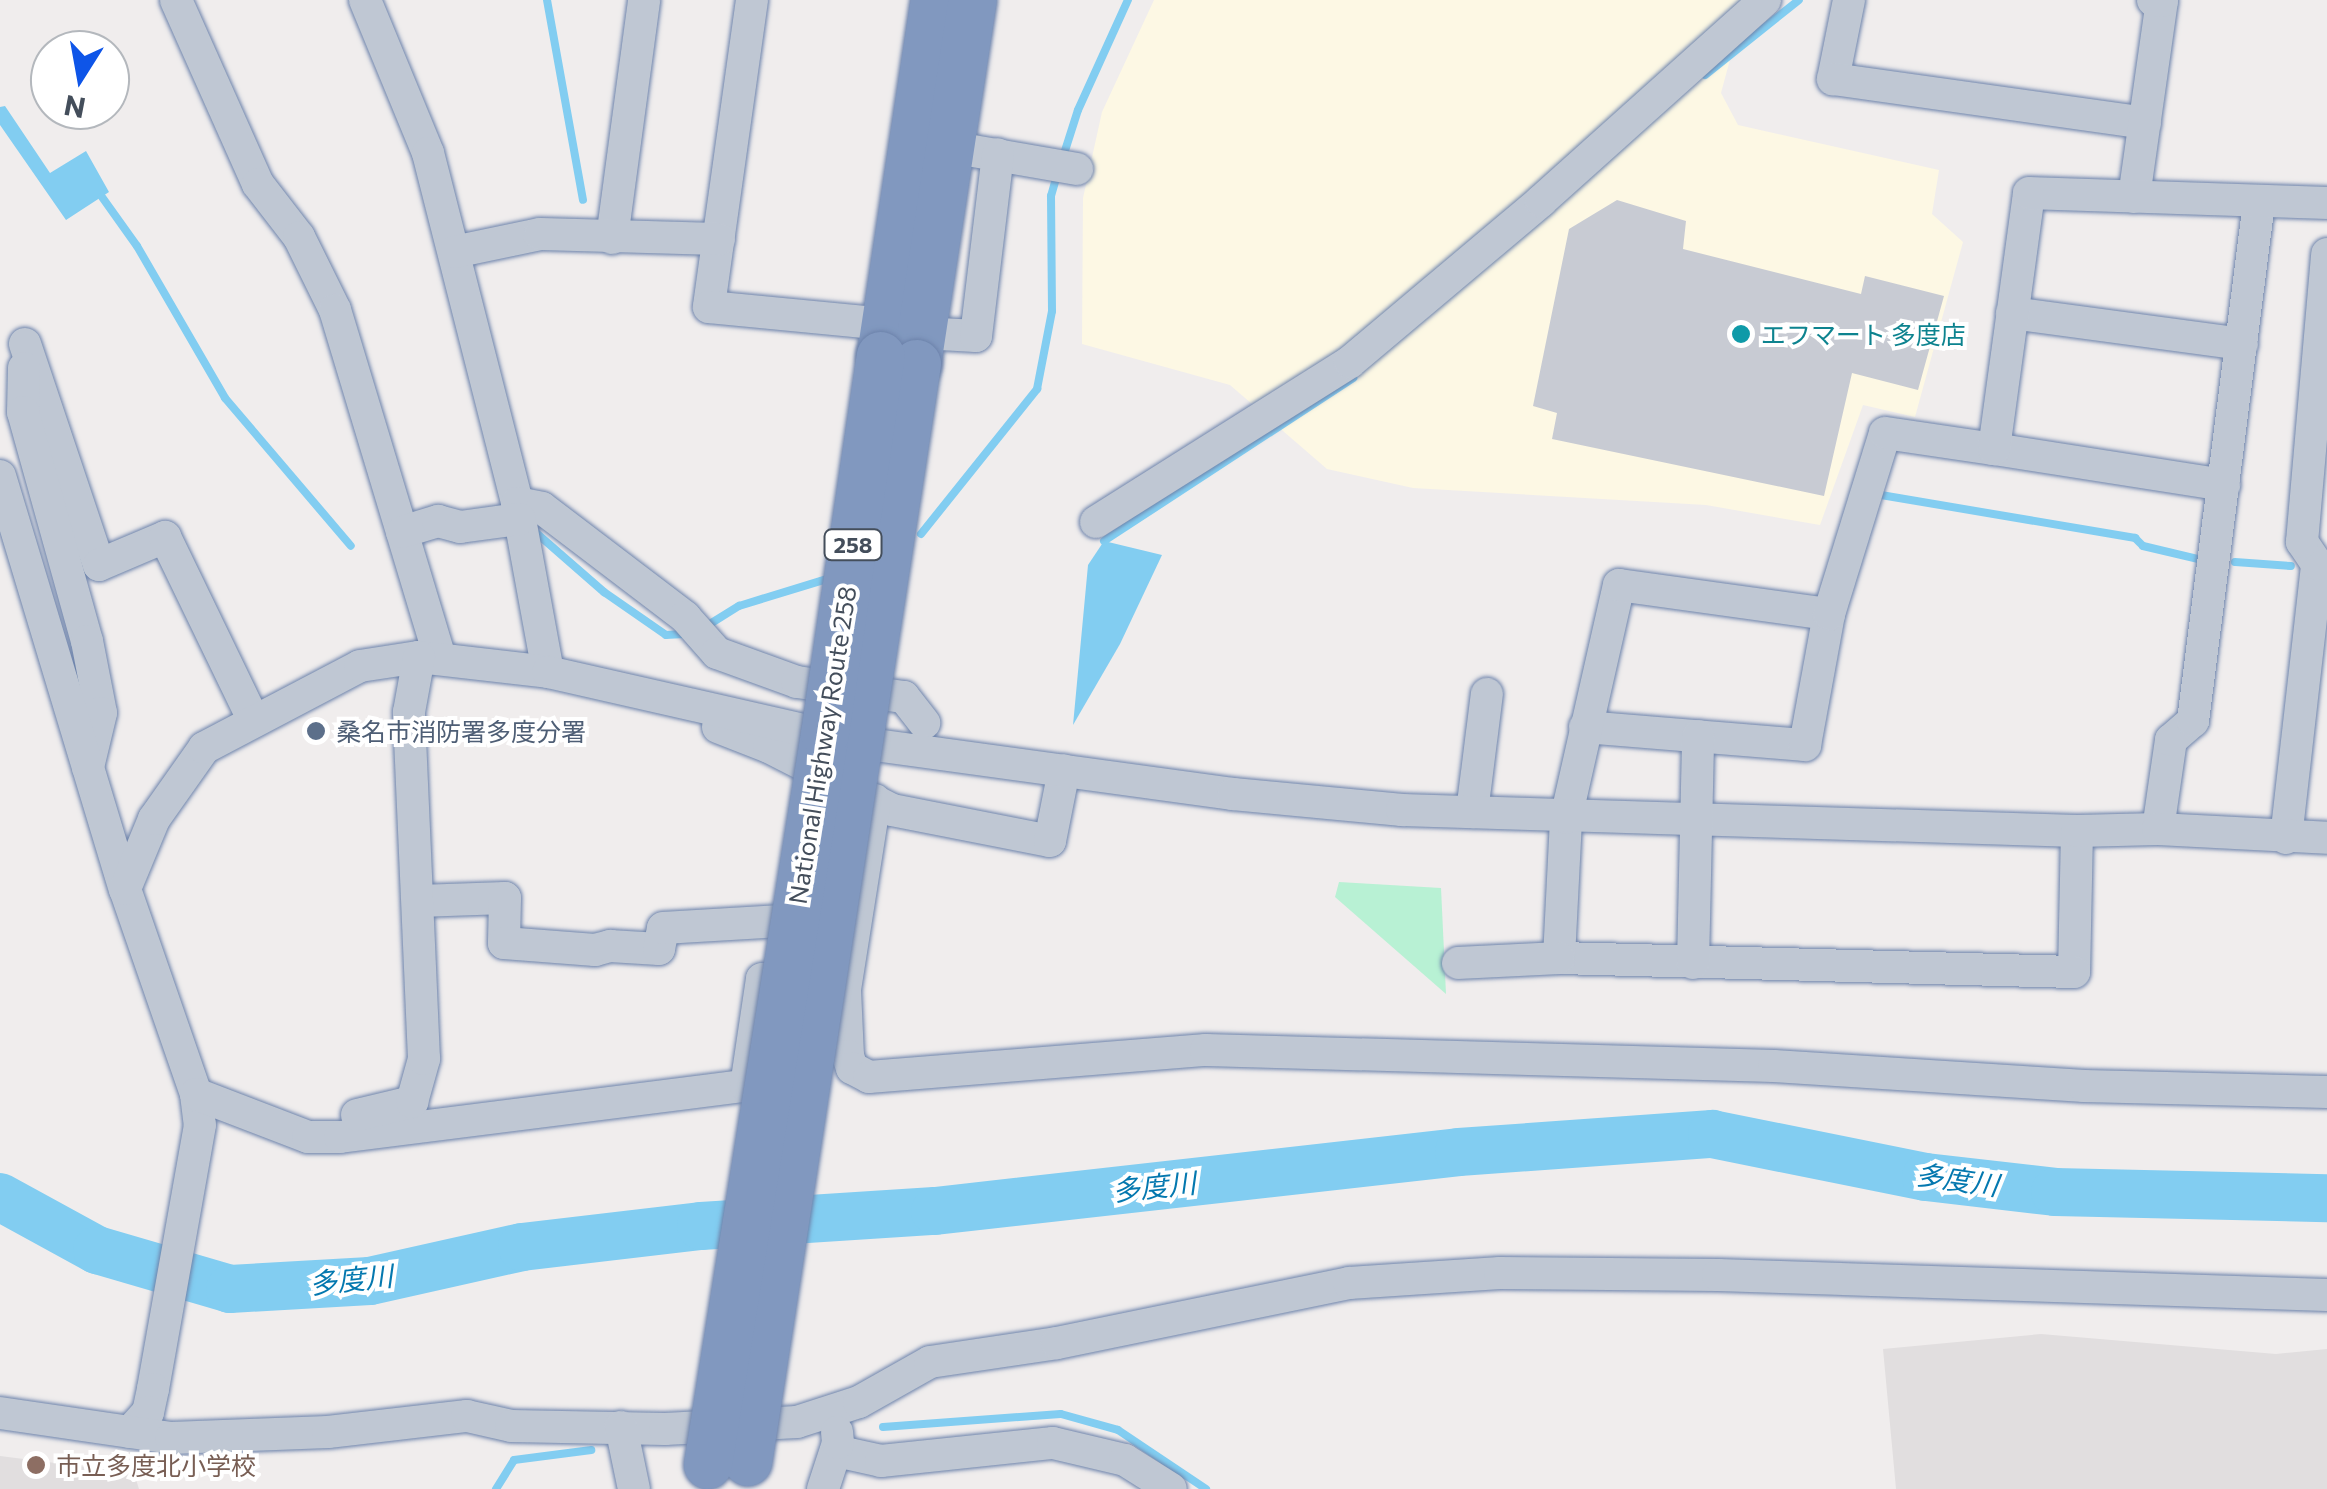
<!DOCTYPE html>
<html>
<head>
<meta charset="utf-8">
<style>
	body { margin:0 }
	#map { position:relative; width:2327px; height:1489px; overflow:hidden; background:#f0eded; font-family:Commissioner,"Noto Sans JP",sans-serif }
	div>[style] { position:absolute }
	.commercial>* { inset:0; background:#fdf8e4 }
	.education>* { inset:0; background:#e1dedf }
	.green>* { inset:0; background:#b8f1d4 }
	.water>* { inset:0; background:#82cdf1 }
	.stream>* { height:8px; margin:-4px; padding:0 4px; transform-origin:4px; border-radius:4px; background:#82cdf1 }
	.river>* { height:48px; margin:-24px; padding:0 24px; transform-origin:24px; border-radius:24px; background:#82cdf1 }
	.building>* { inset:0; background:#c8cbd3 }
	.roads { filter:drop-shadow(0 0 2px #6d83ab) drop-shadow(0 0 2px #6d83ab) }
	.minor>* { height:32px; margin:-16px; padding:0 16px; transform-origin:16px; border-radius:16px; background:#bfc7d3 }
	.highway>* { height:48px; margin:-24px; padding:0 24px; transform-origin:24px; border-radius:24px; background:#8198bf }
	.bridges { filter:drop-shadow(0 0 2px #6d83ab) drop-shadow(0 0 2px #6d83ab) }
	.highway-bridge>* { height:48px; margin:-24px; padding:0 24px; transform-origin:24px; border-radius:24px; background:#8198bf }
	.dots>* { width:28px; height:28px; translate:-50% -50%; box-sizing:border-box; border:5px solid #fff; border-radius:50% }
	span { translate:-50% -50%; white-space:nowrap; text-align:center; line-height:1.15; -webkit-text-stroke:8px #fff; paint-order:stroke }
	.shield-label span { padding:2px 8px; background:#fff; border:2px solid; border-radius:8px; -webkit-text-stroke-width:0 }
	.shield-label { font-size:22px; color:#444e5b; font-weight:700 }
	.culture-label { font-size:25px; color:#0d838f }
	.left { translate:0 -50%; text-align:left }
	.service-label { font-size:25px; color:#4e5e75 }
	.street-label { font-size:25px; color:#444e5b }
	.education-label { font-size:25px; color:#785e54 }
	.water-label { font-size:28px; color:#0478af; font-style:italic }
	.north { position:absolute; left:30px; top:30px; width:100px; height:100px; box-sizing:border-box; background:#fff; border:2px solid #b4b8bd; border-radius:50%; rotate:191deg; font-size:28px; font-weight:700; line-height:40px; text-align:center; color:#444e5b }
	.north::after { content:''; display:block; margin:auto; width:35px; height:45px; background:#0e55e8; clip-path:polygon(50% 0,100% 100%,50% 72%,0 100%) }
</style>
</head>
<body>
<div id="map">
	<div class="commercial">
		<i style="clip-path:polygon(1154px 0,1746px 0,1721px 93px,1738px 125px,1939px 170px,1932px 214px,1963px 242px,1915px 417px,1863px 405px,1820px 525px,1706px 505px,1413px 488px,1327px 469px,1230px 385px,1082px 344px,1083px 198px,1102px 112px)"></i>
	</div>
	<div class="education">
		<i style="clip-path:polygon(2041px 1334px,2276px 1354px,2327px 1349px,2327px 1489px,1896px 1489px,1883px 1349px)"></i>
		<i style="clip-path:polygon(0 1456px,134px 1473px,139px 1489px,0 1489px)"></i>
	</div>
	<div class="green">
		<i style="clip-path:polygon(1339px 882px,1441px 888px,1446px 994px,1335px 897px)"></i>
	</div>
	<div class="water">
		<i style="clip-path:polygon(5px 106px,50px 173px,86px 151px,109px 192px,66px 220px,0 125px,0 107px)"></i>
		<i style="clip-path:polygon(1104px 541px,1162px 555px,1120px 644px,1073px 725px,1088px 565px)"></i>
	</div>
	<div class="stream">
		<i style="left:547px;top:0;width:203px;rotate:79.8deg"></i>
		<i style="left:1705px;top:75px;width:120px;rotate:-38.6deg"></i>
		<i style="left:1063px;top:157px;width:49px;rotate:-72.3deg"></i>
		<i style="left:1078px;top:110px;width:121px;rotate:-65.6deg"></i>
		<i style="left:102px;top:197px;width:60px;rotate:54.5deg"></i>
		<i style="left:137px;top:246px;width:176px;rotate:59.9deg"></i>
		<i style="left:225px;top:398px;width:194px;rotate:49.6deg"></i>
		<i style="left:1881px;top:495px;width:258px;rotate:9.6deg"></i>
		<i style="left:2135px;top:538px;width:11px;rotate:45deg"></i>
		<i style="left:2143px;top:546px;width:57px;rotate:13.3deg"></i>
		<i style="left:534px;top:531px;width:93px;rotate:41.1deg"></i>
		<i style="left:604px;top:592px;width:75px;rotate:34.7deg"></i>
		<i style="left:666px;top:635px;width:22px;rotate:-3deg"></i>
		<i style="left:921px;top:534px;width:186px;rotate:-51.3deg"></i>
		<i style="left:1037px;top:389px;width:79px;rotate:-79.1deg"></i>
		<i style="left:1052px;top:311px;width:115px;rotate:-90.5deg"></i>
		<i style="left:1051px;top:196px;width:22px;rotate:-74deg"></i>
		<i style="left:1104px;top:541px;width:298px;rotate:-33.2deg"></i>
		<i style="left:2235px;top:562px;width:56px;rotate:4.1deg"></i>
		<i style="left:705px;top:627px;width:40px;rotate:-32deg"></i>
		<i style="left:739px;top:606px;width:95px;rotate:-17.1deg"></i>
		<i style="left:883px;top:1427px;width:178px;rotate:-4.2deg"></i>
		<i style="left:1061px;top:1414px;width:59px;rotate:15.7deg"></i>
		<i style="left:1118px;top:1430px;width:106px;rotate:33.8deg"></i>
		<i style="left:496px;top:1489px;width:34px;rotate:-58deg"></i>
		<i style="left:514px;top:1460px;width:78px;rotate:-7.4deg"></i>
	</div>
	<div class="river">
		<i style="left:0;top:1197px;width:111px;rotate:28.7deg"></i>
		<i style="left:97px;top:1250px;width:139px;rotate:16.3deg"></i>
		<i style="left:230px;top:1289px;width:140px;rotate:-3.3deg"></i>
		<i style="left:370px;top:1281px;width:156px;rotate:-12.6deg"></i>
		<i style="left:522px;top:1247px;width:180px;rotate:-6.7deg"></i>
		<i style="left:701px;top:1226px;width:234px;rotate:-3.7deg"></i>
		<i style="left:935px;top:1211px;width:527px;rotate:-6.42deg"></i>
		<i style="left:1459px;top:1152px;width:254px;rotate:-4.1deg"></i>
		<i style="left:1712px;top:1134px;width:218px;rotate:11.4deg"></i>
		<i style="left:1926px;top:1177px;width:130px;rotate:6.6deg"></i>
		<i style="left:2055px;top:1192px;width:272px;rotate:1.3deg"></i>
	</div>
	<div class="building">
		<i style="clip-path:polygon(1617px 200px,1686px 221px,1683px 249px,1861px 294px,1865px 276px,1944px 296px,1918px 390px,1852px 373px,1824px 496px,1552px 439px,1557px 413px,1533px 406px,1569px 229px)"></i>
	</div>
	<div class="roads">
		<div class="minor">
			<i style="left:176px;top:0;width:201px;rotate:66deg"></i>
			<i style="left:258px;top:184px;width:67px;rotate:52.3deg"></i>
			<i style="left:299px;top:237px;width:81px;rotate:63.7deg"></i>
			<i style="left:335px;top:310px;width:363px;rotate:73.2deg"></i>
			<i style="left:365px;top:0;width:165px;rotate:67.6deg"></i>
			<i style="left:428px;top:153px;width:361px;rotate:75.7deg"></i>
			<i style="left:517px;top:503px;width:172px;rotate:79.6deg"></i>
			<i style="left:752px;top:0;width:310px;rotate:98deg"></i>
			<i style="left:709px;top:307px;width:177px;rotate:5.5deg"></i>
			<i style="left:1849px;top:0;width:81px;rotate:101.4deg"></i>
			<i style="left:1833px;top:79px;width:315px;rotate:8deg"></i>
			<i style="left:950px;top:147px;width:129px;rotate:9.8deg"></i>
			<i style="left:2134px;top:197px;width:198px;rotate:-81.9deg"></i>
			<i style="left:2162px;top:1px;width:9px;rotate:-174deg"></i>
			<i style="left:612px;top:238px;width:240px;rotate:-82.3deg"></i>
			<i style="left:454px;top:252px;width:88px;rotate:-11.8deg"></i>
			<i style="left:540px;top:234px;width:179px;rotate:1.6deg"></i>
			<i style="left:2012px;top:313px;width:232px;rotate:7.7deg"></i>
			<i style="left:922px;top:333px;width:54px;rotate:3.2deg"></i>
			<i style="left:976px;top:336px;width:183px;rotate:-83.1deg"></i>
			<i style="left:25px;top:344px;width:233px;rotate:71.5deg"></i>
			<i style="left:99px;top:565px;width:72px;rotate:-23deg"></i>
			<i style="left:165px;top:537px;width:202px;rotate:64.2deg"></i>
			<i style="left:24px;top:368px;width:44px;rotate:91.3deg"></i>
			<i style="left:23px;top:412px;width:238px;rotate:74.4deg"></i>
			<i style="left:87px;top:641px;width:73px;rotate:79deg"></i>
			<i style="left:101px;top:713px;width:56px;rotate:103.5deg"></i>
			<i style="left:1994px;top:449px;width:233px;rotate:8.9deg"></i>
			<i style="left:0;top:476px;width:432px;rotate:73.2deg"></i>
			<i style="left:125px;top:889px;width:217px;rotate:70.9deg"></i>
			<i style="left:196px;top:1094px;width:31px;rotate:83deg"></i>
			<i style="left:200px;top:1125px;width:268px;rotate:100.1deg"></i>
			<i style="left:153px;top:1389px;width:24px;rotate:102deg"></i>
			<i style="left:148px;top:1412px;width:27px;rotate:132deg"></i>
			<i style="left:517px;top:503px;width:25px;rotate:11deg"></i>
			<i style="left:542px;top:508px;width:180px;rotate:37.3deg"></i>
			<i style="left:685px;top:617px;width:48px;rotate:48.4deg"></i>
			<i style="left:717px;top:653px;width:85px;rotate:19.9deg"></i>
			<i style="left:797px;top:682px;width:108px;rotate:8deg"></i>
			<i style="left:904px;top:697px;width:33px;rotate:52deg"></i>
			<i style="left:1096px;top:522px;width:300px;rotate:-32.2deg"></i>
			<i style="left:1350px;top:362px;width:250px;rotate:-40.1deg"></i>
			<i style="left:1541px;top:201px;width:301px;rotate:-41.9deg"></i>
			<i style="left:402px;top:532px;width:38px;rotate:-17deg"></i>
			<i style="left:438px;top:521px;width:23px;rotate:15deg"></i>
			<i style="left:460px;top:527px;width:60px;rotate:-7.7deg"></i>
			<i style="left:718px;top:727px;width:55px;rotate:21.4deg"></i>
			<i style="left:769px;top:747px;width:138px;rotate:27.1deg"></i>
			<i style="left:892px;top:810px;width:161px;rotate:11.1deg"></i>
			<i style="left:1050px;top:841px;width:72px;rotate:-78.8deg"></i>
			<i style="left:1585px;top:727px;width:221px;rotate:4.7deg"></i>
			<i style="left:1805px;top:745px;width:133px;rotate:-79.6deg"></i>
			<i style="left:875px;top:800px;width:192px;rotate:99deg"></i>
			<i style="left:845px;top:990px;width:66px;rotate:87.4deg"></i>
			<i style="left:848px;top:1056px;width:13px;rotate:72deg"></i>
			<i style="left:852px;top:1068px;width:19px;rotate:28deg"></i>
			<i style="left:869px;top:1077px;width:338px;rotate:-4.6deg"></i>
			<i style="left:1206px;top:1050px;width:568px;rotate:1.61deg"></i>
			<i style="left:1774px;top:1066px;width:311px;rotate:3.7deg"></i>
			<i style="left:2084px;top:1086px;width:243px;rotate:1.4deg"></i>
			<i style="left:1472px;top:812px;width:119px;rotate:-82.8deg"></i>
			<i style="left:2158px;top:829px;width:90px;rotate:-81.7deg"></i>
			<i style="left:2171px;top:740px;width:29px;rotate:-41deg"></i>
			<i style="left:2193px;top:721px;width:523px;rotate:-82.75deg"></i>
			<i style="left:2077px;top:831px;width:141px;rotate:91.2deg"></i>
			<i style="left:2074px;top:972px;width:515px;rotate:-178.44deg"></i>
			<i style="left:1559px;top:958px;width:140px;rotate:-87.1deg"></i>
			<i style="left:1566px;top:818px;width:239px;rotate:-77.2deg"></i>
			<i style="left:1619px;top:585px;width:212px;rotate:7.9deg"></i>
			<i style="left:1829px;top:614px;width:189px;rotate:-72.8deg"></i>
			<i style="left:1885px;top:433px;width:110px;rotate:8.4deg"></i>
			<i style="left:1994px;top:449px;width:258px;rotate:-82.2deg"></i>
			<i style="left:2029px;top:193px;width:298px;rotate:1.9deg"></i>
			<i style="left:2286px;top:838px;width:276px;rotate:-83.5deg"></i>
			<i style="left:2317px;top:564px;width:27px;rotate:-124deg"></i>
			<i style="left:2302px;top:542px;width:289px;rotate:-85deg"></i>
			<i style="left:125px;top:889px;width:76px;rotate:-67.5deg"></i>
			<i style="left:154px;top:819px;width:87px;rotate:-54.8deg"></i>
			<i style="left:204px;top:748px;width:176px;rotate:-27.7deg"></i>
			<i style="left:360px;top:666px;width:60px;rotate:-8.7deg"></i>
			<i style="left:419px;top:657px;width:130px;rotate:6.6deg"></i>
			<i style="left:548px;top:672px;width:321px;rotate:12.8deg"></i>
			<i style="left:861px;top:743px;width:375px;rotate:7.8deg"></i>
			<i style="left:1233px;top:794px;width:170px;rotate:5.4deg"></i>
			<i style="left:1402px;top:810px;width:675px;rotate:1.78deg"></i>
			<i style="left:2077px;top:831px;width:81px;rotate:-1.4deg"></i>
			<i style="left:2158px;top:829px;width:169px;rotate:3deg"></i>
			<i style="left:419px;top:901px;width:86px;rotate:-2deg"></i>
			<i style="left:505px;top:898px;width:45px;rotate:91.3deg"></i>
			<i style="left:504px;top:943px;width:91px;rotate:4.4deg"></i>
			<i style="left:595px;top:950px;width:16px;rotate:-15deg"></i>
			<i style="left:610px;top:946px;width:49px;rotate:3.5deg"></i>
			<i style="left:659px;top:949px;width:21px;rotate:-79deg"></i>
			<i style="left:663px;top:928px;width:152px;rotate:-3.4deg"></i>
			<i style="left:1458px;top:963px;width:101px;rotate:-2.8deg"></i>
			<i style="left:1693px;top:963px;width:227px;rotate:-88.7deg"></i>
			<i style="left:196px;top:1094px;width:120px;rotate:21deg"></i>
			<i style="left:308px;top:1137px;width:32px"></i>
			<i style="left:340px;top:1137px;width:409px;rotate:-7.2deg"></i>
			<i style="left:746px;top:1086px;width:108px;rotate:-81.5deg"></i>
			<i style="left:762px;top:979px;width:40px;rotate:5.7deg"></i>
			<i style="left:357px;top:1115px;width:57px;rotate:-13.3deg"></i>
			<i style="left:412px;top:1102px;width:45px;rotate:-74.4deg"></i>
			<i style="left:424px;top:1059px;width:347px;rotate:-92.5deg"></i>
			<i style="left:409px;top:712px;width:56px;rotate:-79.7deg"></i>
			<i style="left:0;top:1413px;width:173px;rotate:8.3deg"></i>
			<i style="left:171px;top:1438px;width:157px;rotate:-2.2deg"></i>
			<i style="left:328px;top:1432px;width:140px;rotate:-6.6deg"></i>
			<i style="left:467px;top:1416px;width:45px;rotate:12.8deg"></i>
			<i style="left:511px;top:1426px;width:154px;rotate:1.1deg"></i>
			<i style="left:665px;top:1429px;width:132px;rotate:-3deg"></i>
			<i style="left:797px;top:1422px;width:65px;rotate:-17.9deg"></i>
			<i style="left:859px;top:1402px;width:81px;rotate:-29.4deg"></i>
			<i style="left:930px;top:1362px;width:128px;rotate:-8.5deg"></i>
			<i style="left:1057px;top:1343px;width:298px;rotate:-11.6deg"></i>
			<i style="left:1349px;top:1283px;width:151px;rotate:-3.8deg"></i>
			<i style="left:1500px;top:1273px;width:218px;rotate:0.5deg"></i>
			<i style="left:1718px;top:1275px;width:609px;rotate:1.88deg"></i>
			<i style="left:621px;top:1427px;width:63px;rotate:78.2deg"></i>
			<i style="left:836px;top:1451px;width:46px;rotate:12.5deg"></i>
			<i style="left:881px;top:1461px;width:173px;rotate:-6deg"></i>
			<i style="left:1053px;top:1443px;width:74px;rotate:13.3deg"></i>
			<i style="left:1125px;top:1460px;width:54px;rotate:32.2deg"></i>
			<i style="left:823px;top:1489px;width:48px;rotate:-71.9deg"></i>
			<i style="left:838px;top:1443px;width:11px;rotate:-95deg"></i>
		</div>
		<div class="highway">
			<i style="left:881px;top:356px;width:360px;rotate:-81.4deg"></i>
			<i style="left:917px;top:364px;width:368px;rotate:-81.3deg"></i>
		</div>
	</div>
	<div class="bridges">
		<div class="highway-bridge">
			<i style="left:748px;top:1462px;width:1111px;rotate:-81.25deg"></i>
			<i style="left:708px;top:1465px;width:740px;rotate:-80.91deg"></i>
			<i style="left:825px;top:734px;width:382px;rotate:-81.6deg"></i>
		</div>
	</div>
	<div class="dots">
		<i style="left:1741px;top:334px;background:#0f9aa8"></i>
		<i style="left:316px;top:731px;background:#5c6f8a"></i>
		<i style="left:36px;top:1465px;background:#8d6e63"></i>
	</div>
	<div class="shield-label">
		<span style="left:853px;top:545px">258</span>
	</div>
	<div class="culture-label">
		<span class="left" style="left:1761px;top:334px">エフマート 多度店</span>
	</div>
	<div class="service-label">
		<span class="left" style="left:336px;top:731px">桑名市消防署多度分署</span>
	</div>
	<div class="street-label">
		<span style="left:822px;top:745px;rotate:-81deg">National Highway Route 258</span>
	</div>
	<div class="education-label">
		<span class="left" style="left:56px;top:1465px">市立多度北小学校</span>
	</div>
	<div class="water-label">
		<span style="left:1957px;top:1179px;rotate:8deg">多度川</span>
		<span style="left:1154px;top:1186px;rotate:-6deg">多度川</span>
		<span style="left:351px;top:1279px;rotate:-6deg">多度川</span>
	</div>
	<div class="north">N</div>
</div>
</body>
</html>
